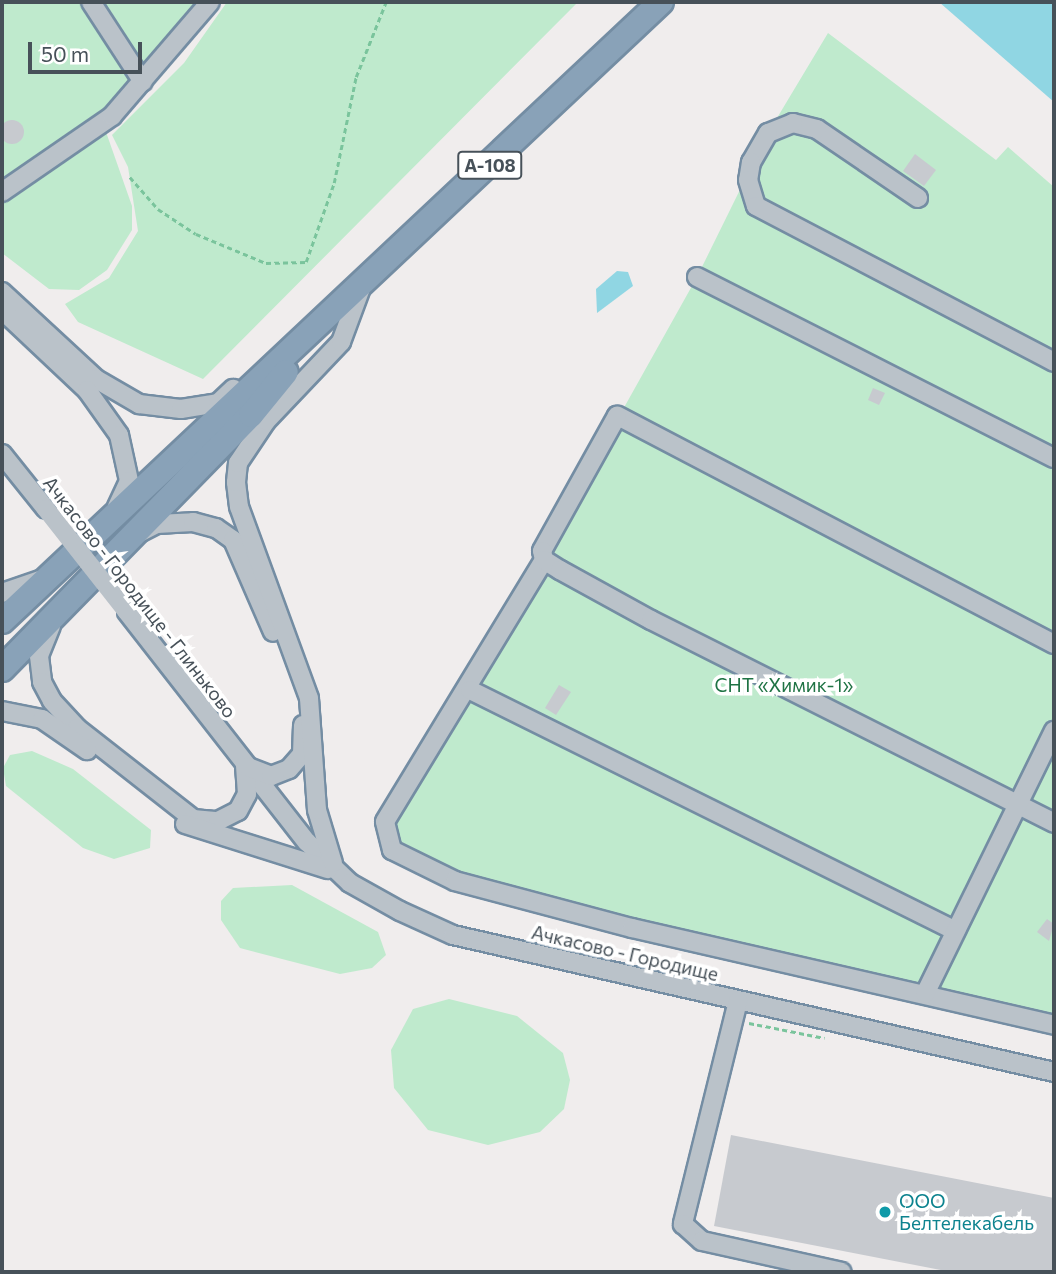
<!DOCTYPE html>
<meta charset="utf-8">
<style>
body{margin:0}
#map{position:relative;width:1056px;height:1274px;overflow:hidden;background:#f0eded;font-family:Commissioner,sans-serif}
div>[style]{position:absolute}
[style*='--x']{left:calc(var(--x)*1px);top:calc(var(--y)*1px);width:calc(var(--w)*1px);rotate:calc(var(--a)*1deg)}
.green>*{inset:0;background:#bfeacd}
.water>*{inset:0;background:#90d6e3}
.building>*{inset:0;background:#c7cacf}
.round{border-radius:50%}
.path>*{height:2.5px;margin-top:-1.25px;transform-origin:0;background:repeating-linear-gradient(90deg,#7ac49c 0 5px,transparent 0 8.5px)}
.roads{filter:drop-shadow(2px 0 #748da3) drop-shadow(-2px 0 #748da3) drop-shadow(0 2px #748da3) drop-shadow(0 -2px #748da3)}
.minor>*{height:18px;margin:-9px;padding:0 9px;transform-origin:9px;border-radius:9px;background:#bac2c9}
.highway>*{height:24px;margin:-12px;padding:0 12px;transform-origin:12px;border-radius:12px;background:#89a2b8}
.minor-bridge>*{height:18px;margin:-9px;padding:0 9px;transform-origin:9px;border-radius:9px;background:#bac2c9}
.dots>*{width:19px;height:19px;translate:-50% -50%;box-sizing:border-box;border:4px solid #fff;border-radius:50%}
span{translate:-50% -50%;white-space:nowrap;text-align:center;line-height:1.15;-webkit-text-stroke:7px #fff;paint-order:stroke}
.shield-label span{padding:2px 5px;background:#fff;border:2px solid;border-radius:5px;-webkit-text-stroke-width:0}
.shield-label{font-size:18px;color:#475159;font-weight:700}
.street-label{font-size:19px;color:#475159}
.park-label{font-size:19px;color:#1f7344}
.culture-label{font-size:19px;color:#0d838f}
.left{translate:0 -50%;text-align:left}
.frame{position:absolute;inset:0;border:4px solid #475159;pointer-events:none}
.scale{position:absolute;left:28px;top:42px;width:114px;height:32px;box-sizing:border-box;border:4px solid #475159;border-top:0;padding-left:9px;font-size:21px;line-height:24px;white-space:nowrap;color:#475159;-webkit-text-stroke:5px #fff;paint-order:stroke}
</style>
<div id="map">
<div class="green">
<div style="clip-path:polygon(2px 2px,221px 2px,106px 132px,132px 206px,132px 230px,107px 270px,79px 290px,49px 289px,2px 253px)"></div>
<div style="clip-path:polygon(227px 2px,578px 2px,203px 379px,78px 322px,65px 304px,109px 278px,138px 231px,128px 167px,112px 135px,184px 63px)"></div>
<div style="clip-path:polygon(828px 33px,996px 160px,1008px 147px,1054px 187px,1054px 1025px,456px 881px,385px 835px,697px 277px,768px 133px)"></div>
<div style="clip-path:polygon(32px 751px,73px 769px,151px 830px,150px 848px,114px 859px,83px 848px,6px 786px,3px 768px,10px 755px)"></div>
<div style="clip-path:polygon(292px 885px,378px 932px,386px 955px,372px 968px,340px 974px,240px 948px,221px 920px,221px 901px,233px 888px)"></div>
<div style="clip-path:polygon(449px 999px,517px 1016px,563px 1053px,570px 1080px,564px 1109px,540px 1132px,488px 1145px,428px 1130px,394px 1088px,391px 1050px,413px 1009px)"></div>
</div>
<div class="water">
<div style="clip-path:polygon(939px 2px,1054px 2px,1054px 102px)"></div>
<div style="clip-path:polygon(617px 271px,628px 272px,633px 286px,597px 313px,596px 289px)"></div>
</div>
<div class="building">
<div class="round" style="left:0;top:120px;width:24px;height:24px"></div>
<div style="clip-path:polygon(915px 154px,936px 170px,924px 186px,903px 171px)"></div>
<div style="clip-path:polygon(873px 388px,885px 393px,879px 405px,868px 400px)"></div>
<div style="clip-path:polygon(559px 685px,571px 692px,556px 715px,545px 708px)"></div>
<div style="clip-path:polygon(1047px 919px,1054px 924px,1049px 941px,1037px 932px)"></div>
<div style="clip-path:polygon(731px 1135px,1054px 1198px,1054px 1272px,951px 1272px,714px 1226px)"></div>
</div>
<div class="path">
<div style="--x:130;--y:177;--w:43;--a:48.8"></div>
<div style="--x:158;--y:209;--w:45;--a:33.3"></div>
<div style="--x:196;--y:234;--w:76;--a:22.5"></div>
<div style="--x:266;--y:263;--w:40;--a:-1.4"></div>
<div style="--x:306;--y:262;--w:84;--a:-70.5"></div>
<div style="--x:334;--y:183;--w:108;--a:-78.3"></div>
<div style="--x:356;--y:77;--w:81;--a:-68.2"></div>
<div style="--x:749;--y:1023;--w:77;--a:11.2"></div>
</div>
<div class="roads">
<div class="minor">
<div style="--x:91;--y:2;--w:95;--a:57"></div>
<div style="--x:2;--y:192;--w:134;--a:-34.6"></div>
<div style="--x:112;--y:116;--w:150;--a:-49.3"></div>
<div style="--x:918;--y:198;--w:122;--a:-145.7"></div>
<div style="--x:817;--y:129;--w:25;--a:-166"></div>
<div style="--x:793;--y:123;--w:27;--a:158"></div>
<div style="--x:768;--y:133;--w:34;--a:120"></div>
<div style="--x:751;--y:162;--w:18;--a:99"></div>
<div style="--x:748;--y:180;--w:27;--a:73"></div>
<div style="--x:756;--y:206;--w:336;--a:27.6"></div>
<div style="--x:697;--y:277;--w:400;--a:26.9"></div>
<div style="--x:2;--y:292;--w:128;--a:42.8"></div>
<div style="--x:96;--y:379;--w:50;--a:30.2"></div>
<div style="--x:139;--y:404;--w:42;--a:6.8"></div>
<div style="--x:181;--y:409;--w:37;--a:-9"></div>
<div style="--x:218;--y:403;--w:21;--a:-43"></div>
<div style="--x:2;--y:310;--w:117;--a:43.3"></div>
<div style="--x:87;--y:390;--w:55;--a:54.6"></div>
<div style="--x:119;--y:435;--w:47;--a:77.7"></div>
<div style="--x:129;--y:481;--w:29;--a:115"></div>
<div style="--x:2;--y:454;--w:70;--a:51.3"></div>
<div style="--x:141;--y:532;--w:18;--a:-27"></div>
<div style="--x:157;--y:524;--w:36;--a:-3"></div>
<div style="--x:193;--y:522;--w:24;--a:15"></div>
<div style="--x:216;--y:528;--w:21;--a:35"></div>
<div style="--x:233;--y:540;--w:100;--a:66.5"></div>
<div style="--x:544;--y:560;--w:306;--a:121.3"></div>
<div style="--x:385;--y:822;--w:29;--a:76"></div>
<div style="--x:392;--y:850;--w:70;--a:26.2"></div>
<div style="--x:455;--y:881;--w:183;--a:14.9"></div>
<div style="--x:632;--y:928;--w:433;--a:12.9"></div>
<div style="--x:2;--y:593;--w:40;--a:-18.9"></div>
<div style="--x:127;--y:612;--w:292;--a:52"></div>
<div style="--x:307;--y:842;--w:59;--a:43.6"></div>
<div style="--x:350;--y:883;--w:57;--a:29.2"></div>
<div style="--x:400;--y:911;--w:58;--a:24.4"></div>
<div style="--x:453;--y:935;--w:616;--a:12.84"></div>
<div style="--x:51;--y:626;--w:32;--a:112"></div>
<div style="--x:39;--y:656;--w:26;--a:83"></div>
<div style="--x:42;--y:682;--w:21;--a:62"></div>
<div style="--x:52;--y:701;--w:37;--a:47"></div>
<div style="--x:77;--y:728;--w:147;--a:38.1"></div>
<div style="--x:193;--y:819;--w:25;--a:5"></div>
<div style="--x:218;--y:821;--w:22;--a:-27"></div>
<div style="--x:238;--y:811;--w:19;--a:-62"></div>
<div style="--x:247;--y:794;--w:29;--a:-94"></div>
<div style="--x:1054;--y:644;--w:493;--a:-152.4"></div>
<div style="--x:617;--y:416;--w:154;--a:119.1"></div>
<div style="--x:542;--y:551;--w:9;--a:77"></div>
<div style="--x:544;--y:560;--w:19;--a:32"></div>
<div style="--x:560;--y:570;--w:104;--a:28.8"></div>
<div style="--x:651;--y:620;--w:451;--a:26.7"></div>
<div style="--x:470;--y:690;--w:542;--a:26.38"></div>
<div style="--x:2;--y:711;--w:41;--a:11.3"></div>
<div style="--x:42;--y:719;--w:55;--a:34.6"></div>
<div style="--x:248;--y:767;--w:25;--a:21"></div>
<div style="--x:271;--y:776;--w:19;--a:-21"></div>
<div style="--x:289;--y:769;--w:20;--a:-49"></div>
<div style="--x:302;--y:754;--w:29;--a:-88"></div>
<div style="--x:185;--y:824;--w:150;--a:17.5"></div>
<div style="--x:333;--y:863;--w:55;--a:-106.8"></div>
<div style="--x:317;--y:810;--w:112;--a:-94.1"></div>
<div style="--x:309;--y:698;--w:203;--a:-110.1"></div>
<div style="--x:239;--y:507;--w:25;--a:-97"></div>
<div style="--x:236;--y:482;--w:19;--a:-84"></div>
<div style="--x:238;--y:463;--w:50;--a:-56.3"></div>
<div style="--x:266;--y:421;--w:109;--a:-46.5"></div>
<div style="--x:341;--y:342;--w:58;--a:-69.7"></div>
<div style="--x:925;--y:994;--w:293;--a:-63.9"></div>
<div style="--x:738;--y:1001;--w:230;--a:103.9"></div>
<div style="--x:683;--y:1224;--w:25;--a:42"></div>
<div style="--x:702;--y:1241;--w:143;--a:12.5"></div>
</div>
<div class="highway">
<div style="--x:2;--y:621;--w:904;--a:-43.21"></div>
<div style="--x:2;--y:669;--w:356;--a:-45.6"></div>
<div style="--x:251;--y:415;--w:55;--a:-50.9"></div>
</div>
</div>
<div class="minor-bridge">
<div style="--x:46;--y:509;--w:131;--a:51.8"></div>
</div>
<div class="dots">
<div style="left:885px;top:1212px;background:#0f9aa8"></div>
</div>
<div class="shield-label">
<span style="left:490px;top:165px">А-108</span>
</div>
<div class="street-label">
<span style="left:140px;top:597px;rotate:52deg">Ачкасово - Городище - Глиньково</span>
<span style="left:625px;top:953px;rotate:13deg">Ачкасово - Городище</span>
</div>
<div class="park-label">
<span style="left:784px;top:685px">СНТ «Химик-1»</span>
</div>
<div class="culture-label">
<span class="left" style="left:899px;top:1212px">ООО<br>Белтелекабель</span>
</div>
<div class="frame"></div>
<div class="scale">50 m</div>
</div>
